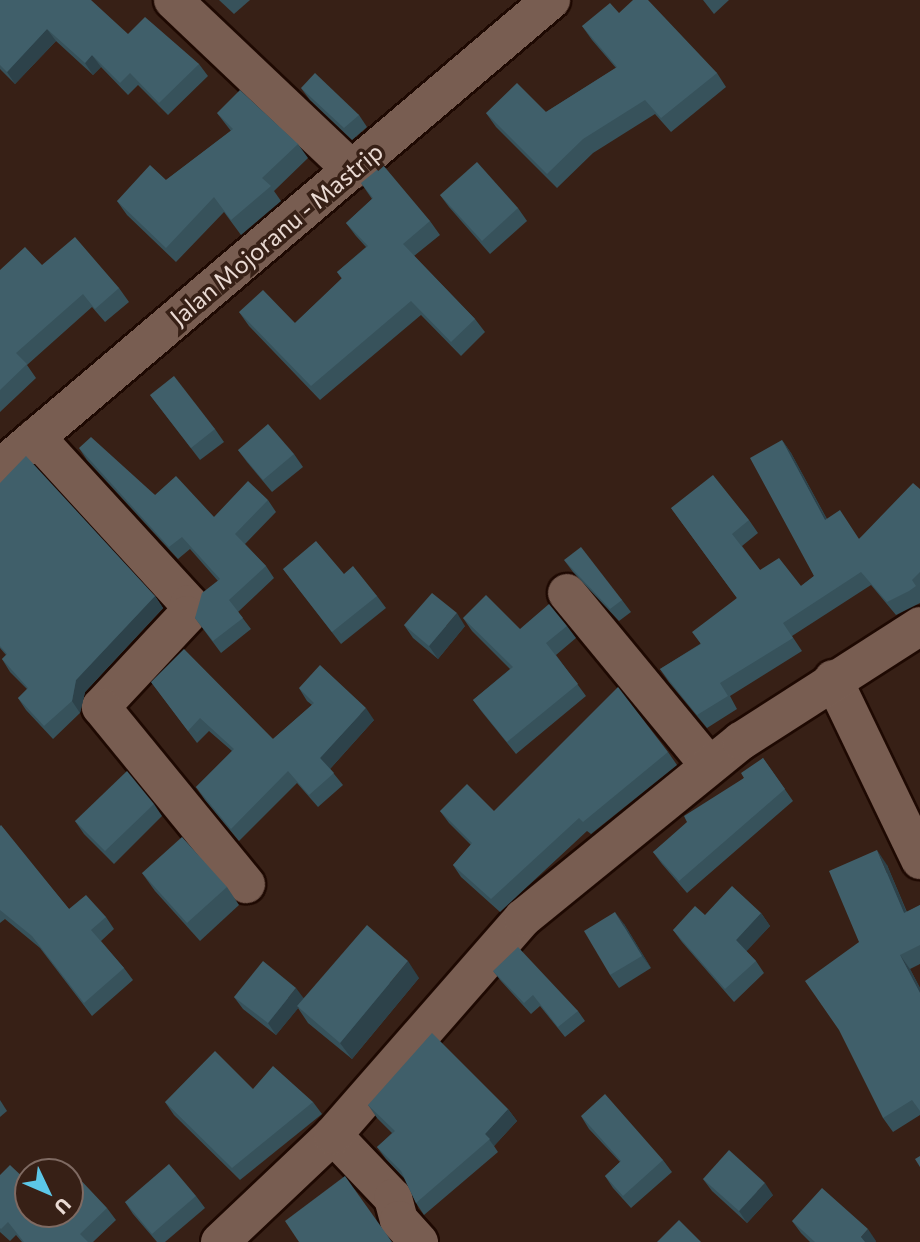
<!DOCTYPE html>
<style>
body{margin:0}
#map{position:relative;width:920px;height:1242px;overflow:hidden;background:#372016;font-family:Commissioner,sans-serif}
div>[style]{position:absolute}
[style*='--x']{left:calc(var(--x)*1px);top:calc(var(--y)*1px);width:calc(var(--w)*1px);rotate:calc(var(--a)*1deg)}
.roads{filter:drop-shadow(2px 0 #1e0902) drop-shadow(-2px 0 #1e0902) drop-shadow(0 2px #1e0902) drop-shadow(0 -2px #1e0902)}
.minor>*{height:38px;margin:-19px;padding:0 19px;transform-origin:19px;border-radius:19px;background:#785d51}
.wall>*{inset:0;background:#37525b}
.shaded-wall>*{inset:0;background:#2d424a}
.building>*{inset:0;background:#405f6a}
span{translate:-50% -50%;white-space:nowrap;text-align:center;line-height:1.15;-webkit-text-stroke:7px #372016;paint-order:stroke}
.street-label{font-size:24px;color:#eadad3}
.north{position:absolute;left:14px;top:1158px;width:70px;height:70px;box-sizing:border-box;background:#372016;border:2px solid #7f6a62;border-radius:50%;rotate:134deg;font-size:19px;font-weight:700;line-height:28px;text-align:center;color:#eadad3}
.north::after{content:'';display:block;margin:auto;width:24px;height:32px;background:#5cc7e8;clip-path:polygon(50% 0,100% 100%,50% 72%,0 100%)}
</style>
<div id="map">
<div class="roads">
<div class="minor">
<div style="--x:173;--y:0;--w:247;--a:43.5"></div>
<div style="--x:36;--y:437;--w:226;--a:47.5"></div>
<div style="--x:189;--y:604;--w:11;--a:100"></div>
<div style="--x:187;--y:615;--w:126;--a:133.1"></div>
<div style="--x:101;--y:707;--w:229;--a:50.7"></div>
<div style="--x:0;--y:468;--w:723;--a:-40.34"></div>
<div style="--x:567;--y:593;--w:223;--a:50.5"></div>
<div style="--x:833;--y:679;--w:201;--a:64.3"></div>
<div style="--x:333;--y:1135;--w:87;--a:46.4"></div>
<div style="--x:393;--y:1198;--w:23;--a:75"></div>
<div style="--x:399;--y:1220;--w:30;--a:48"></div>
<div style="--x:220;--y:1242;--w:156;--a:-43.4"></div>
<div style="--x:333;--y:1135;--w:288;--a:-48.8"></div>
<div style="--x:523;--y:918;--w:281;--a:-39.1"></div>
<div style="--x:741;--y:741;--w:213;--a:-32.7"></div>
</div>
</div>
<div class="wall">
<div style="clip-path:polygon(0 0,128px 34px,199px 64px,208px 76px,168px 115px,138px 85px,128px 95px,101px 67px,93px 75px,56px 41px,15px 84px,0 69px)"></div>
<div style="clip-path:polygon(219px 0,250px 0,234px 14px)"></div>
<div style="clip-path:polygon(703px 0,729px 0,714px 14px)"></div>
<div style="clip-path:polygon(619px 13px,717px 73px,726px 87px,671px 132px,655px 114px,593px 153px,557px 188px,496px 127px,486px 113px,546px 112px,616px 68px,592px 40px,582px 26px)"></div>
<div style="clip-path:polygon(301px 88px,359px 115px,367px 127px,352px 140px,310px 100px)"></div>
<div style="clip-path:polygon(217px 113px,298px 144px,308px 158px,274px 191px,281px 201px,241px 235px,224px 212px,176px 262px,127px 215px,117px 201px,166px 180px,231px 131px)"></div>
<div style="clip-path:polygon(361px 183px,430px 221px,440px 235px,414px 256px,475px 319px,485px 332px,461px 356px,421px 315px,320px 400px,249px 326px,239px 312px,295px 323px,342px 279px,337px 272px,366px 247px,356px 236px,346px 223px,372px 199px)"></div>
<div style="clip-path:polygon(440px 195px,518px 208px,527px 221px,490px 254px,449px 207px)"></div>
<div style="clip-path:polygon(42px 265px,119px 288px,129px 302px,105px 322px,92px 307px,27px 365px,36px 378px,0 412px,0 270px)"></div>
<div style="clip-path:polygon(150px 395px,215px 429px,224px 442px,200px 460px)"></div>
<div style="clip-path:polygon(782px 440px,791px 453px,827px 519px,859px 539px,920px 489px,920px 603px,896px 615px,871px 585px,792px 636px,802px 651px,730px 696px,737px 709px,707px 728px,669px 682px,660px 669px,700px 644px,737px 598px,671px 508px,749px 520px,758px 533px,742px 546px,760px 570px,801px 586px,814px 576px)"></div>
<div style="clip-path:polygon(79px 448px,155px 495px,214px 517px,268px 500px,276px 512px,245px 544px,266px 566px,274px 578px,238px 612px,251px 629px,221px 653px,195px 618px,218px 581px,190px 549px,178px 559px,87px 460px)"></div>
<div style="clip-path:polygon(238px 450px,294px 454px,303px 467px,272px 492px,247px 462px)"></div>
<div style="clip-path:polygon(0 483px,155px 596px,163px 608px,85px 692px,80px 713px,53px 739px,26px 710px,18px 698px,27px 689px,10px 672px,2px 659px,6px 655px,0 648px)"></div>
<div style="clip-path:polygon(564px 560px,622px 600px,631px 612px,619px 621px,573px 572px)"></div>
<div style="clip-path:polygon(283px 569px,344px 574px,377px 596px,386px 608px,341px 644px)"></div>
<div style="clip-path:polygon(463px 618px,520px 629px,567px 626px,576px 638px,556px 655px,586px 696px,516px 754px,482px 712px,473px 700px,510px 669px,472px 631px)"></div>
<div style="clip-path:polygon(404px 625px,465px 626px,438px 659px,413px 638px)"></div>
<div style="clip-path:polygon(151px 682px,273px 739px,312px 705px,307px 701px,299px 688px,374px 720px,330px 769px,343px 785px,318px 807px,297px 783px,239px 841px,205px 800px,196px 787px,232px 751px,209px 731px,197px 743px)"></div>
<div style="clip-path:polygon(668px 752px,677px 765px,591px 834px,587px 831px,500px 912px,461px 877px,453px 865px,471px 845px,449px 823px,440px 811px,494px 811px)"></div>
<div style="clip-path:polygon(763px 758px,793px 801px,687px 893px,662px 864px,653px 852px,744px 778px)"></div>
<div style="clip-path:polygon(154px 804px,162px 816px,114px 864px,84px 834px,75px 821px)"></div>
<div style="clip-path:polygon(0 826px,69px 909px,106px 917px,114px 929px,101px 941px,124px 968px,133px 980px,92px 1016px,40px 948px,5px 919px,0 923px)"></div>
<div style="clip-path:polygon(887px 865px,907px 912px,920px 905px,920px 964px,910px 969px,920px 988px,920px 1115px,893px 1132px,883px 1118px)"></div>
<div style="clip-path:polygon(142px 873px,227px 887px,239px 905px,200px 941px,155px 891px)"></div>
<div style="clip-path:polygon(761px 913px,770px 926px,746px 951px,756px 961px,764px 973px,734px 1002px,682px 942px,673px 930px,705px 915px)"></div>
<div style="clip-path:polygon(624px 924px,651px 968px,619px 988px,610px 975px)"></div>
<div style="clip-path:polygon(493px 971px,578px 1011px,585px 1021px,565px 1037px,540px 1006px,531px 1014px,501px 981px)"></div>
<div style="clip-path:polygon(419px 978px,352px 1059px,308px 1023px,298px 1008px,276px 1035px,243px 1009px,234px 997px,303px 998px)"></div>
<div style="clip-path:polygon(253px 1089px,313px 1102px,322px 1114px,240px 1180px,174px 1115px,165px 1102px)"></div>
<div style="clip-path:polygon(0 1100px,7px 1111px,0 1117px)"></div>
<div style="clip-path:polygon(368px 1105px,508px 1109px,517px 1121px,494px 1146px,498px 1152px,424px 1215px,416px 1203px,404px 1178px,386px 1159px,377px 1147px,392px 1133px,377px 1118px)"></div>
<div style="clip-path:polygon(581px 1116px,663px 1160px,672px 1172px,631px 1208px,613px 1188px,605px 1176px,620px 1162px,589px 1129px)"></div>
<div style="clip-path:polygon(0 1175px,28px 1214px,107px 1208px,116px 1220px,93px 1242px,22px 1242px,16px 1235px,10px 1241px,0 1232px)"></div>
<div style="clip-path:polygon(703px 1179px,773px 1195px,747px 1223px,712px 1191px)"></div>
<div style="clip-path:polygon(196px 1196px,205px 1208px,165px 1242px,157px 1242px,133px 1214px,125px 1202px)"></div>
<div style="clip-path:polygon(792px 1221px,876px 1241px,875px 1242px,810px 1242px,801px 1233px)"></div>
</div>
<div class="shaded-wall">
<div style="clip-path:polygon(47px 29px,56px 41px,15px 84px,7px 72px)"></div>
<div style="clip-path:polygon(92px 55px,101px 67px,93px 75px,85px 63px)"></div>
<div style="clip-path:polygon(782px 440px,791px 453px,834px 533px,825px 520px)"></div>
<div style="clip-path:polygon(155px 596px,163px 608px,85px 692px,80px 713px,72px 701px,76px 680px)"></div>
<div style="clip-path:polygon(457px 613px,465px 626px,438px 659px,429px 646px)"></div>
<div style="clip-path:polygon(366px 708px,374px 720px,329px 770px,320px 758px)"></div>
<div style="clip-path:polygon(877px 850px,887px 865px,913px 928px,904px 913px)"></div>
<div style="clip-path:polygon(615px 912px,624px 924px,651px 968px,642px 956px)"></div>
<div style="clip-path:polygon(761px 913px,770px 926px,745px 953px,736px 940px)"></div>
<div style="clip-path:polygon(900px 955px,910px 969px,920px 988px,920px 993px)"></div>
<div style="clip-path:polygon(408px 961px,419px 978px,352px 1059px,340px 1043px)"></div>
<div style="clip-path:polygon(296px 988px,305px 1000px,276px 1035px,268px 1023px)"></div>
<div style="clip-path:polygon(508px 1109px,517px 1121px,494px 1146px,485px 1134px)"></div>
<div style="clip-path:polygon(765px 1183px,773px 1195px,747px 1223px,739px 1211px)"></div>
<div style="clip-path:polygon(868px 1229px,876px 1241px,875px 1242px,864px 1242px,861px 1237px)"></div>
</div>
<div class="building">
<div style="clip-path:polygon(0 0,91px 0,128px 34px,145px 17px,199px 64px,159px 103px,130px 73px,120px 83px,92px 55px,85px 63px,47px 29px,7px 72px,0 65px)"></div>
<div style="clip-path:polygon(633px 0,648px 0,717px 73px,661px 118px,645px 100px,583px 139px,547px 174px,486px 113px,517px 83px,546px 112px,617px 67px,582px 26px,610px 3px,619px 13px)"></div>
<div style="clip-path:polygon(315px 73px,359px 115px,344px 128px,301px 88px)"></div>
<div style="clip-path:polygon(240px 90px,298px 144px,262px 178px,271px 186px,231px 220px,214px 197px,166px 248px,117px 201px,150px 165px,166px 180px,233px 129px,217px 113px)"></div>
<div style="clip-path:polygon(477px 162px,518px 208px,482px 241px,440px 195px)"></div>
<div style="clip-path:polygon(383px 165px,430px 221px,403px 244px,475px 319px,451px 342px,411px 301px,311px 386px,239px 312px,263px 290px,295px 323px,342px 278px,337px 272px,368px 246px,346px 223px,373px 198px,361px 183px)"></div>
<div style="clip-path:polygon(75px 237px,119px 288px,95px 309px,83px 294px,16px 353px,27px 364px,0 390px,0 270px,25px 247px,42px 265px)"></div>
<div style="clip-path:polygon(174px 376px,215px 429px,191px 448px,150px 395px)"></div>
<div style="clip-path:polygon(268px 424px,294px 454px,263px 480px,238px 450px)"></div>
<div style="clip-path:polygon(91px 437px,155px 495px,176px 476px,214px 517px,248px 481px,268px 500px,235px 534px,266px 566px,229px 600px,243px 618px,213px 641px,195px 618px,202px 593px,220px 579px,182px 537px,169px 547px,79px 448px)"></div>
<div style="clip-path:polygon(782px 440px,825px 520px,840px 510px,859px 539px,913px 483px,920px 489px,920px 572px,912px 580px,916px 586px,909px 591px,887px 602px,861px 572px,783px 623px,793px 638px,720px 683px,728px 696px,697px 715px,660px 669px,701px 644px,692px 632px,737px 598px,671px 508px,713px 475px,749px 520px,732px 534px,760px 570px,779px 558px,801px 586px,814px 576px,750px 458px)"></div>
<div style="clip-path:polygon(26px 456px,155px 596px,76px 680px,72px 701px,44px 726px,18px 698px,28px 688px,2px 659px,7px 654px,0 646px,0 483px)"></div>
<div style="clip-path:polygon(316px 541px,344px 574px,353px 566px,377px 596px,332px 632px,283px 569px)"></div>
<div style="clip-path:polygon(581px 547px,622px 600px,610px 609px,564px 560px)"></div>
<div style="clip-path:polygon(432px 593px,457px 613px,429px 646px,404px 625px)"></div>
<div style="clip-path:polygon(486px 595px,520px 629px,549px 604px,567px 626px,546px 643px,578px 684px,507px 742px,473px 700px,513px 667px,463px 618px)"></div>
<div style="clip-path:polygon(184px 649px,273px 739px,314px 703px,299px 688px,320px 665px,366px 708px,320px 758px,334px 773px,309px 795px,288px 771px,231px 829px,196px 787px,234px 749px,200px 718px,188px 731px,151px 682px)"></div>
<div style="clip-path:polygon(618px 687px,668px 752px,583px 822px,579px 818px,491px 899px,453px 865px,472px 843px,440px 811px,467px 784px,494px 811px)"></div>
<div style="clip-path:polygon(763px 758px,785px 789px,679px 881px,653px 852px,687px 822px,684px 816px,744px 778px,741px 773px)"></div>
<div style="clip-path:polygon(127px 771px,154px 804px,105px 851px,75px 821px)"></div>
<div style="clip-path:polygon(1px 825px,69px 909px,86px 895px,106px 917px,91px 930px,124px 968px,84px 1003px,32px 936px,0 910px,0 826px)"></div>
<div style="clip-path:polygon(182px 837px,227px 887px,187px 923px,142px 873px)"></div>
<div style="clip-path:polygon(877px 850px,904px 913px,920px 905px,920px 945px,900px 955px,920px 993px,920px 1111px,912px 1100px,883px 1118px,839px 1030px,805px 981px,859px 942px,829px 871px)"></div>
<div style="clip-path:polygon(732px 886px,761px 913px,736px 940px,756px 961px,725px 989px,673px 930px,695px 906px,705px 915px)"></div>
<div style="clip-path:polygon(615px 912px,642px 956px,610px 975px,584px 931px)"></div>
<div style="clip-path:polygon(367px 925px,408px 961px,340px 1043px,297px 1006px)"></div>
<div style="clip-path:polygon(518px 947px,578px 1011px,558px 1027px,533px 995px,524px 1003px,493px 971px)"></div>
<div style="clip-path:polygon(263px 961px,296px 988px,268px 1023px,234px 997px)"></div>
<div style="clip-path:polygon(432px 1033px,508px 1109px,485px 1134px,490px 1139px,416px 1203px,401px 1171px,377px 1147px,395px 1131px,368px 1105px)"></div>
<div style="clip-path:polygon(215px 1051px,253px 1089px,273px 1066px,313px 1102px,232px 1168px,165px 1102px)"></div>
<div style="clip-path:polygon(605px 1094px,663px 1160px,623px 1196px,605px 1176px,621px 1161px,581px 1116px)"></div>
<div style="clip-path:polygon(729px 1150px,765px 1183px,739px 1211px,703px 1179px)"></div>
<div style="clip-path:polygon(920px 1156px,920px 1167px,915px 1159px)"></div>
<div style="clip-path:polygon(169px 1164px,196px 1196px,152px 1234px,125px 1202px)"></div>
<div style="clip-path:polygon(10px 1165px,28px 1182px,28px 1214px,70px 1214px,70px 1176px,74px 1173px,107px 1208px,80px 1234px,88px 1242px,24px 1242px,8px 1222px,1px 1229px,0 1228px,0 1175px)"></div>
<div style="clip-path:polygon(345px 1176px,392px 1242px,299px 1242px,285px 1221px)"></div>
<div style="clip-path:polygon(822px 1188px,868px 1229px,861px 1237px,865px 1242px,815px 1242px,792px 1221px)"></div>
<div style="clip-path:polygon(679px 1220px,701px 1242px,657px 1242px)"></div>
</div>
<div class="street-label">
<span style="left:276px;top:234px;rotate:-40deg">Jalan Mojoranu - Mastrip</span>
</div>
<div class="north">U</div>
</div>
